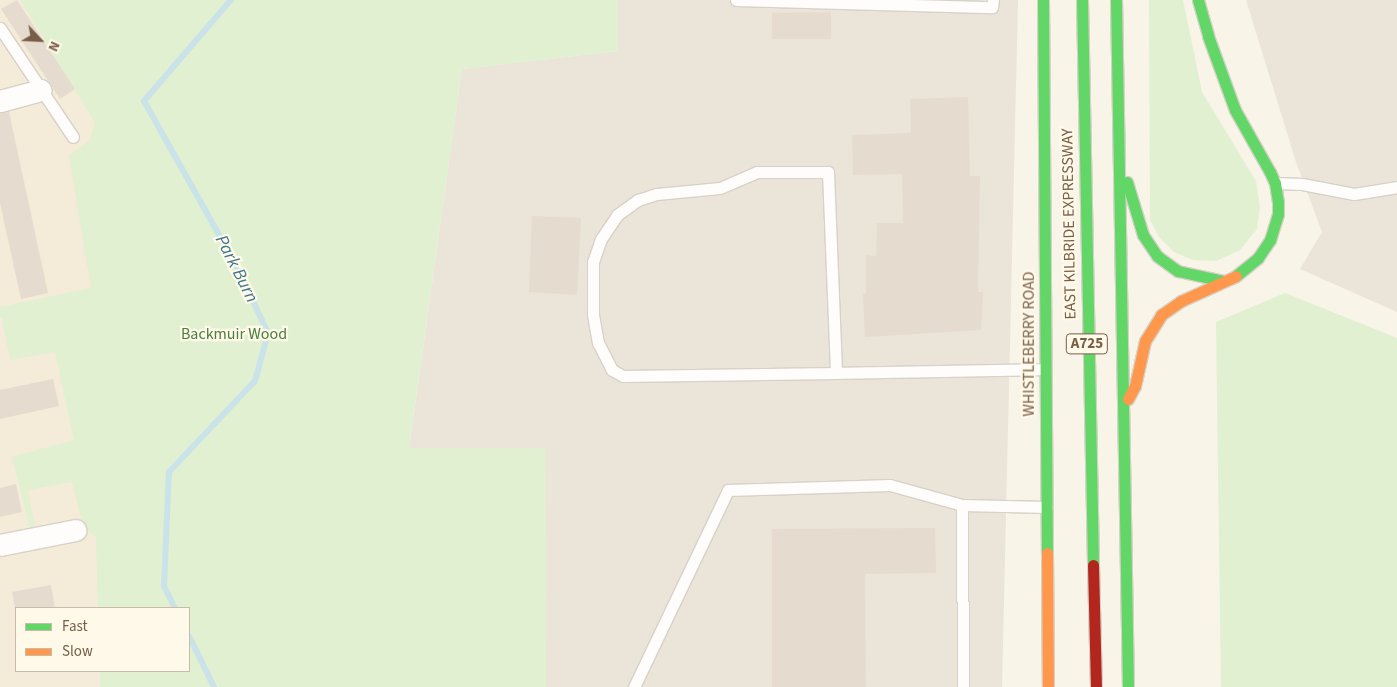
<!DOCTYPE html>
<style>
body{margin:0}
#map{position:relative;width:1397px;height:687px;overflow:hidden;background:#f8f4e8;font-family:"Source Sans 3",sans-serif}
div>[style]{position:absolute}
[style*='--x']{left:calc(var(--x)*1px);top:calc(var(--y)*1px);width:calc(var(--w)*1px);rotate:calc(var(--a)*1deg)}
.residential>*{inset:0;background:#f4ebd8}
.industrial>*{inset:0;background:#ebe4d9}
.green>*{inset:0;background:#e0f0d1}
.stream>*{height:6px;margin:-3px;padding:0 3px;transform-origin:3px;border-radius:3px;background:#c9e3e9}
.building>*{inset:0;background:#e5dccf}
.roads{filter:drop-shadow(1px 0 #d7d1c7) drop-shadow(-1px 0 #d7d1c7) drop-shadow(0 1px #d7d1c7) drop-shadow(0 -1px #d7d1c7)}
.lane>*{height:11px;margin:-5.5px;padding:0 5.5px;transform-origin:5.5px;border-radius:5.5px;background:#fefdfc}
.street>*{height:21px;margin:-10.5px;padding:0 10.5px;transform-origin:10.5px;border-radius:10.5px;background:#fefdfc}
.fast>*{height:11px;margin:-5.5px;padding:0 5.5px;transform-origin:5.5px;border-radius:5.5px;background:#63d668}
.slow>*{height:11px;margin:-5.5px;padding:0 5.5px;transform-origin:5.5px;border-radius:5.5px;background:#ff974d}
.jam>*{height:11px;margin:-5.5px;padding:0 5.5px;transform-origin:5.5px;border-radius:5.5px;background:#b3261e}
span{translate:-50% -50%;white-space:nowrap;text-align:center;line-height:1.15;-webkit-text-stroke:4.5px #fff9ea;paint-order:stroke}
.shield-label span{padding:1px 4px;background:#fff9ea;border:1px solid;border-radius:4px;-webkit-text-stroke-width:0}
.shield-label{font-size:15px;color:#785e46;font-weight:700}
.street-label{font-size:16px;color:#785e46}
.park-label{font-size:16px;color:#49803d}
.water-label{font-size:18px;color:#3d778e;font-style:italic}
.legend{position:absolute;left:15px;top:607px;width:175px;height:65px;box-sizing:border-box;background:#fff9ea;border:1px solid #c9bba8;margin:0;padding:6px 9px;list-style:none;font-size:15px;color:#785e46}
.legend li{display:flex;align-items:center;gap:10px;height:25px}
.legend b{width:25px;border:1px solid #c9bba8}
.north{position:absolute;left:15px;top:15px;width:50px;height:50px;-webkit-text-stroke:4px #fff9ea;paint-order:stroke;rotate:115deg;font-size:14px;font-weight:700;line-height:20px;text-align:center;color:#785e46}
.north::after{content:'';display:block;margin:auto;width:18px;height:22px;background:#785e46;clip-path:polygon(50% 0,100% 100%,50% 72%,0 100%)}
</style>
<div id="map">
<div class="residential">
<div style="clip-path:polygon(0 0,20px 0,95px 123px,99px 608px,16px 608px,16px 671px,100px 671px,100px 687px,0 687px)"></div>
</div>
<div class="industrial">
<div style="clip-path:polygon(618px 0,1018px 0,1002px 687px,546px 687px,545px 448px,409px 449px,462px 69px,618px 51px)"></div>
<div style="clip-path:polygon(1246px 0,1397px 0,1397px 312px,1300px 269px,1322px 232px,1296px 162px)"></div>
</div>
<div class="green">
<div style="clip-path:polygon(20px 0,618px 0,618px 51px,462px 69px,409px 448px,545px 448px,546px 687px,100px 687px,100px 671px,189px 671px,189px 608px,98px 608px,96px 538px,83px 525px,72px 482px,28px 490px,35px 528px,30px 529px,12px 457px,74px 440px,55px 352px,10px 360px,2px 318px,0 318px,0 307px,91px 288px,69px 156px,90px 140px,95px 123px)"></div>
<div style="clip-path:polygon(1149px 0,1183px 0,1202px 92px,1256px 181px,1260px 207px,1257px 229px,1240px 250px,1216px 261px,1193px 260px,1174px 252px,1159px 237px,1150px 220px)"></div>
<div style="clip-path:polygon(1285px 293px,1397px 338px,1397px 687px,1221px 687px,1216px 322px)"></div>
</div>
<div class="stream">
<div style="--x:175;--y:608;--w:25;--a:-117"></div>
<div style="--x:164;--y:586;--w:114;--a:-87.5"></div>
<div style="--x:169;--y:472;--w:125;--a:-46.6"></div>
<div style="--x:255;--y:381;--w:50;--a:-74.8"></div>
<div style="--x:268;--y:333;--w:75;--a:-115.2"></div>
<div style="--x:236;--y:265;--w:188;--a:-119.3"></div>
<div style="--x:144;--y:101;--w:133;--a:-49.3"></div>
<div style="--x:189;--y:636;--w:57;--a:63.9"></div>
</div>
<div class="building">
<div style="clip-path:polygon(17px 0,75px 89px,60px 99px,1px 9px)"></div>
<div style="clip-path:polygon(831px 12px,831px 39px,772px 39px,772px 13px)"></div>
<div style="clip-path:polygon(968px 97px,970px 176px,980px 176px,978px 292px,983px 292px,981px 330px,865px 337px,863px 294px,866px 294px,866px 255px,876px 256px,877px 223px,903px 223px,902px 174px,853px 175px,852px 135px,911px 133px,910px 99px)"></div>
<div style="clip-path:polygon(9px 112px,48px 293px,21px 299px,0 203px,0 113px)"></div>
<div style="clip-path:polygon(532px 216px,581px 218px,577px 295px,529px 292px)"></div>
<div style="clip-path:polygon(53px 379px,59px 406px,0 419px,0 390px)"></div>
<div style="clip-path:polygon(16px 484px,22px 512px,0 517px,0 488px)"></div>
<div style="clip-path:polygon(935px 528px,936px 573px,865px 574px,866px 687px,772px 687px,772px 529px)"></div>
<div style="clip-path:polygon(51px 585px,55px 608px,15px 608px,12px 592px)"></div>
</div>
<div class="roads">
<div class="lane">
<div style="--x:736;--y:0;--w:256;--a:1.6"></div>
<div style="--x:992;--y:7;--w:7;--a:-82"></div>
<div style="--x:0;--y:28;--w:131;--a:56.2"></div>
<div style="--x:1275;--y:183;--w:27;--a:2"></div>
<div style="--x:1302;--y:184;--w:53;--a:10.9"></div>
<div style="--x:1354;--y:194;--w:44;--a:-9.2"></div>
<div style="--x:836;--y:373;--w:213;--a:179.2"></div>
<div style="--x:623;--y:376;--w:13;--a:-151"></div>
<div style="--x:612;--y:370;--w:30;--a:-117"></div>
<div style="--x:598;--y:343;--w:29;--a:-100"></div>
<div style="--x:593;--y:314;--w:52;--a:-90"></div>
<div style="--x:593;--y:262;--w:24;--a:-71"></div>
<div style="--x:601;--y:239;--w:29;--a:-56"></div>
<div style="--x:617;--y:215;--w:26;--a:-36"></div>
<div style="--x:638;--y:200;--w:20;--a:-18"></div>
<div style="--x:657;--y:194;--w:63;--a:-5.4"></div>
<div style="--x:720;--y:188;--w:40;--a:-23.4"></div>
<div style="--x:757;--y:172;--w:71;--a:0"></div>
<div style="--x:828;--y:172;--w:201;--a:87.7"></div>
<div style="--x:836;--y:373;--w:209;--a:-1.1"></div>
<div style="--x:962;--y:505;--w:182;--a:89.7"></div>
<div style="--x:634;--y:687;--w:218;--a:-64.5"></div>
<div style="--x:728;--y:490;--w:162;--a:-1.8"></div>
<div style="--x:890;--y:485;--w:75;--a:15.5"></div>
<div style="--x:962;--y:505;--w:85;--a:1.3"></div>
</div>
<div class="street">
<div style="--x:0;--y:101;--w:42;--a:-15"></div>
<div style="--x:0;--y:545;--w:77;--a:-11.2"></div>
</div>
<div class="fast">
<div style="--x:1043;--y:0;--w:553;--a:89.59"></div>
<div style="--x:1082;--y:0;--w:565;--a:88.88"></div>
<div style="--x:1116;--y:0;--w:687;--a:89"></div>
<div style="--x:1198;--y:0;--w:37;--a:74"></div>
<div style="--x:1208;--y:36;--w:79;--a:70"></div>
<div style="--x:1235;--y:110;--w:71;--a:60.6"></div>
<div style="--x:1270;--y:172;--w:12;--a:66"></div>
<div style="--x:1275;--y:183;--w:19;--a:81"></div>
<div style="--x:1278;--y:202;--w:12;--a:90"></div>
<div style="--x:1278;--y:214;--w:27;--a:107"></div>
<div style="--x:1270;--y:240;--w:22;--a:124"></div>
<div style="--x:1258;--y:258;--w:28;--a:141"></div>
<div style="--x:1127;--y:182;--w:55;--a:73.2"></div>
<div style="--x:1143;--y:235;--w:25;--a:56"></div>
<div style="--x:1157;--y:256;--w:26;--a:36"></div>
<div style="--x:1178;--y:271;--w:47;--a:12.3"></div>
</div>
<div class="slow">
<div style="--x:1128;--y:399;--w:15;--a:-62"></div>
<div style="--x:1135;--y:386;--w:46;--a:-77.5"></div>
<div style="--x:1145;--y:341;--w:31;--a:-58"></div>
<div style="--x:1161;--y:315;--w:24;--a:-35"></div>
<div style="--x:1181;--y:301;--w:60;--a:-24.4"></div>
<div style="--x:1047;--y:553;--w:134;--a:89.6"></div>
</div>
<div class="jam">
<div style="--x:1093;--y:565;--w:122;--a:88.6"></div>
</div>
</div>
<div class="shield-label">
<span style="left:1087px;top:344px">A725</span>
</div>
<div class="street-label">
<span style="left:1069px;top:224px;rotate:-91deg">EAST KILBRIDE EXPRESSWAY</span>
<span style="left:1029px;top:344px;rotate:-90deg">WHISTLEBERRY ROAD</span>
</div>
<div class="park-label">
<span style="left:234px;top:334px">Backmuir Wood</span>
</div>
<div class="water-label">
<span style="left:236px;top:269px;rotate:63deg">Park Burn</span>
</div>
<ul class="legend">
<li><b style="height:6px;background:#63d668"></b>Fast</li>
<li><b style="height:6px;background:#ff974d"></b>Slow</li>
</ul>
<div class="north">N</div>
</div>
